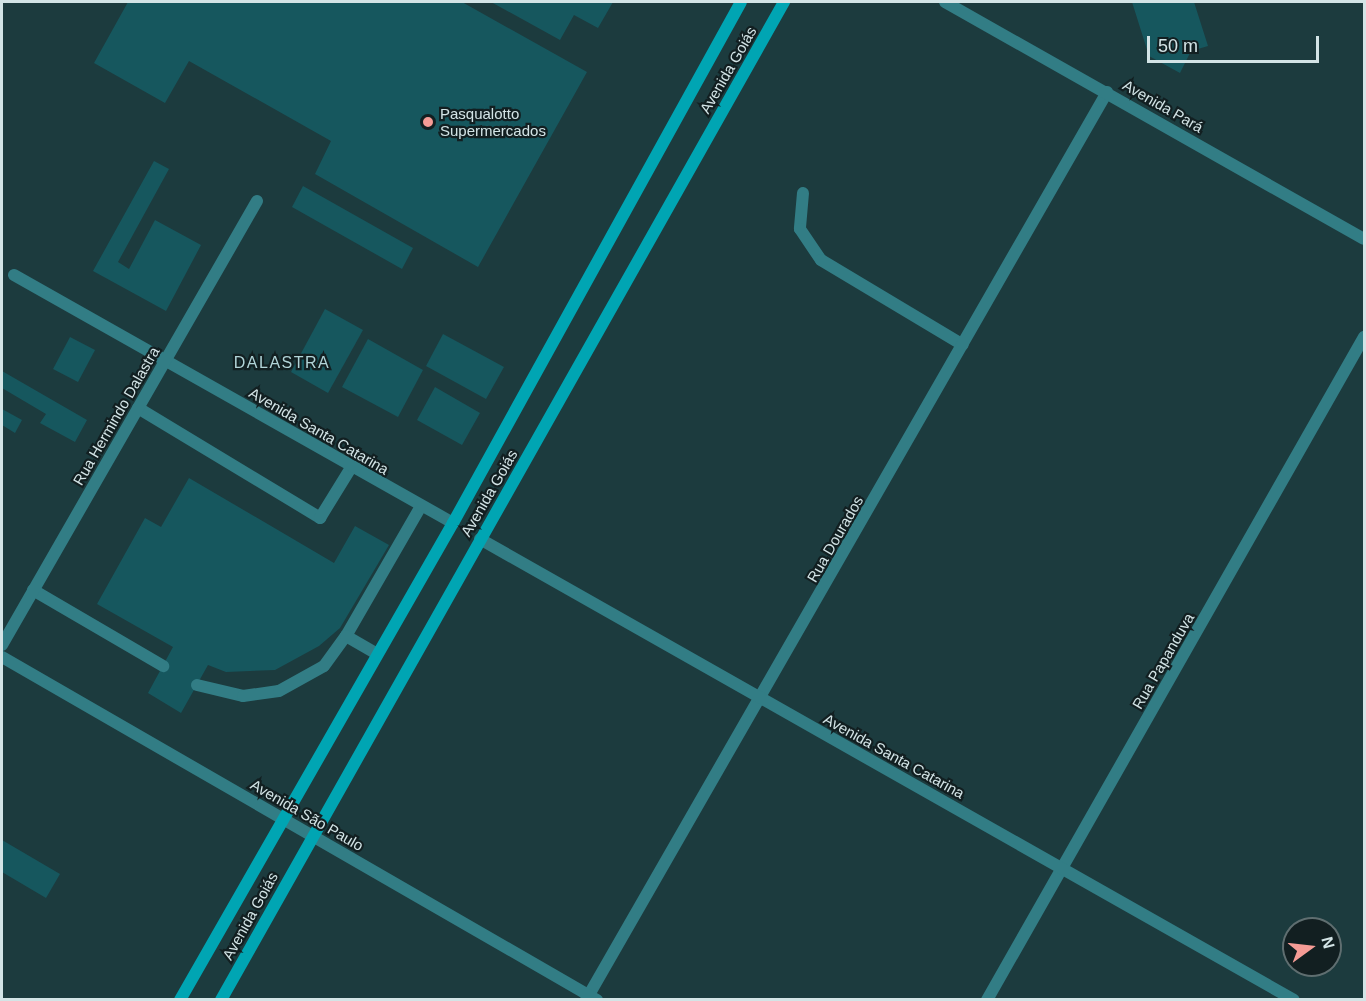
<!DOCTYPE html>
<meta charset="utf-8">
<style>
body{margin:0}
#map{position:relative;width:1366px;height:1001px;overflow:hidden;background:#1c3b3e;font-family:Helvetica,sans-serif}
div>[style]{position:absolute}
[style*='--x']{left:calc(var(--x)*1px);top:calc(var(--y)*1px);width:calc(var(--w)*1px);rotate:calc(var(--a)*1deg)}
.building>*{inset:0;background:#16575e}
.service>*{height:12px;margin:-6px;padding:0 6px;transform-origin:6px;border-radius:6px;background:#327d85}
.minor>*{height:12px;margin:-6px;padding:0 6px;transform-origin:6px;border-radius:6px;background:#327d85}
.tertiary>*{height:12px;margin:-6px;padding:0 6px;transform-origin:6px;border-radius:6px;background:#327d85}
.secondary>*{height:12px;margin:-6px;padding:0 6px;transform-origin:6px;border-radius:6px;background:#00a5b3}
.dots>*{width:16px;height:16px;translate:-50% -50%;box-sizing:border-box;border:3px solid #121f21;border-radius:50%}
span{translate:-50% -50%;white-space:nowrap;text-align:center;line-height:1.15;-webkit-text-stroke:4.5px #121f21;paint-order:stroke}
.street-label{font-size:15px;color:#d3e4e6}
.poi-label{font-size:15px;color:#d3e4e6}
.left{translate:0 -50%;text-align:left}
.neighbourhood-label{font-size:16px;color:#b1d4d8;letter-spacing:1.5px}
.frame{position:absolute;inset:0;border:3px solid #d3e4e6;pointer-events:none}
.north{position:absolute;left:1282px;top:917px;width:60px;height:60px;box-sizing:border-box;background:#121f21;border:2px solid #5f6e70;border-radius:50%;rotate:75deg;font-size:16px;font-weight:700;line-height:24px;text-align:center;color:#d3e4e6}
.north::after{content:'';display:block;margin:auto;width:21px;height:27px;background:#f59c96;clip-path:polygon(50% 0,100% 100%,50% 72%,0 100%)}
.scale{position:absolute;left:1147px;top:36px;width:172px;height:27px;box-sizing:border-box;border:3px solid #d3e4e6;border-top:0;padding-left:8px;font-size:18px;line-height:21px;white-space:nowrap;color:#d3e4e6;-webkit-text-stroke:4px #121f21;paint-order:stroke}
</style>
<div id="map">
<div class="building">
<div style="clip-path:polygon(128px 2px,462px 2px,587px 72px,478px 267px,315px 174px,331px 141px,189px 61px,165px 103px,94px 63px)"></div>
<div style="clip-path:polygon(491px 2px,613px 2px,598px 28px,574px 15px,560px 40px)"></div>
<div style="clip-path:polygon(1132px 2px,1194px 2px,1208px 46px,1191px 51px,1180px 73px,1149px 56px)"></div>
<div style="clip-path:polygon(154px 161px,169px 169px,118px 262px,129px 269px,155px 220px,201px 245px,166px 311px,93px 271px)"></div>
<div style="clip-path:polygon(303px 186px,413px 248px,402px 269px,292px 207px)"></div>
<div style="clip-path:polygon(325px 309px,363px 330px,328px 393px,291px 372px)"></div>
<div style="clip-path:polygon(443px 334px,504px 367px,486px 399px,426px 366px)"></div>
<div style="clip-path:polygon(70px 337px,95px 350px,78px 382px,53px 369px)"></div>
<div style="clip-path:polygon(368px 339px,423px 370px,398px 417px,342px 387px)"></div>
<div style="clip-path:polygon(2px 371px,87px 420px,75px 442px,40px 423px,46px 414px,2px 388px)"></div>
<div style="clip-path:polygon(435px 387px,480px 413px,462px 445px,417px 420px)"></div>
<div style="clip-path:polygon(2px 409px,22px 420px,15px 433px,2px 425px)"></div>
<div style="clip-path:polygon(189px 478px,334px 563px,355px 526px,389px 545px,340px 628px,319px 646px,275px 670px,226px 672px,208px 665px,181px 713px,148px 693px,173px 647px,97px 604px,145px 518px,161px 527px)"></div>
<div style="clip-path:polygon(2px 840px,60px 874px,46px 898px,2px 872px)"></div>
</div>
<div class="service">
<div style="--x:138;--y:408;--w:213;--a:31.1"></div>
<div style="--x:320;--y:518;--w:61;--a:-58.4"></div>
<div style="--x:33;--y:590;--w:151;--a:30.3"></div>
<div style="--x:346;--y:636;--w:150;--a:-60"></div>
<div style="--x:197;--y:685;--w:47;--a:13.4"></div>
<div style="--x:243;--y:696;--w:36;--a:-8"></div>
<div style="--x:279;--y:691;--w:51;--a:-29.1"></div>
<div style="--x:324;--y:666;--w:37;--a:-54"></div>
<div style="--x:346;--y:636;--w:36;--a:30"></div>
</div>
<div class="minor">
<div style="--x:803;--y:193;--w:36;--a:95"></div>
<div style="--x:800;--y:229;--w:37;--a:56"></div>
<div style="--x:821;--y:260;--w:165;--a:30.9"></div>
<div style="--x:14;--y:275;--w:504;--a:29.46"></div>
<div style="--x:2;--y:645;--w:512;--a:-60.13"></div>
<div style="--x:586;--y:1000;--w:1047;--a:-60.15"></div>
<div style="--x:987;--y:1000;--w:763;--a:-60.38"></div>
</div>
<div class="tertiary">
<div style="--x:945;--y:2;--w:481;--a:29.5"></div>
<div style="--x:480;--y:539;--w:935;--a:29.52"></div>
<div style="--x:2;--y:657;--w:687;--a:29.96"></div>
</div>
<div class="secondary">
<div style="--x:180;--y:1000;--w:550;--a:-60.22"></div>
<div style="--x:453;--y:523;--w:595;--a:-61.07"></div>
<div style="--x:221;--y:1000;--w:1146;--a:-60.57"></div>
</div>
<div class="dots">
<div style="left:428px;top:122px;background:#f59c96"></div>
</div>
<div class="street-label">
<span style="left:728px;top:70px;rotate:-60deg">Avenida Goiás</span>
<span style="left:1163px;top:106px;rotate:30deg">Avenida Pará</span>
<span style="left:116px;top:416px;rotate:-60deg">Rua Hermindo Dalastra</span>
<span style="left:319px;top:431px;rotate:30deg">Avenida Santa Catarina</span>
<span style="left:489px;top:493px;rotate:-60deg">Avenida Goiás</span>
<span style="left:835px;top:539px;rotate:-60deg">Rua Dourados</span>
<span style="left:1163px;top:661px;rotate:-60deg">Rua Papanduva</span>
<span style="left:894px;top:756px;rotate:29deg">Avenida Santa Catarina</span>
<span style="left:307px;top:815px;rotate:30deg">Avenida São Paulo</span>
<span style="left:250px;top:916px;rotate:-61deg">Avenida Goiás</span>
</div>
<div class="poi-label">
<span class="left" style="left:440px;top:122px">Pasqualotto<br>Supermercados</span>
</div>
<div class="neighbourhood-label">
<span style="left:282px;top:363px">DALASTRA</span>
</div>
<div class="frame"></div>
<div class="north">N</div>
<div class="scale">50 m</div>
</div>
